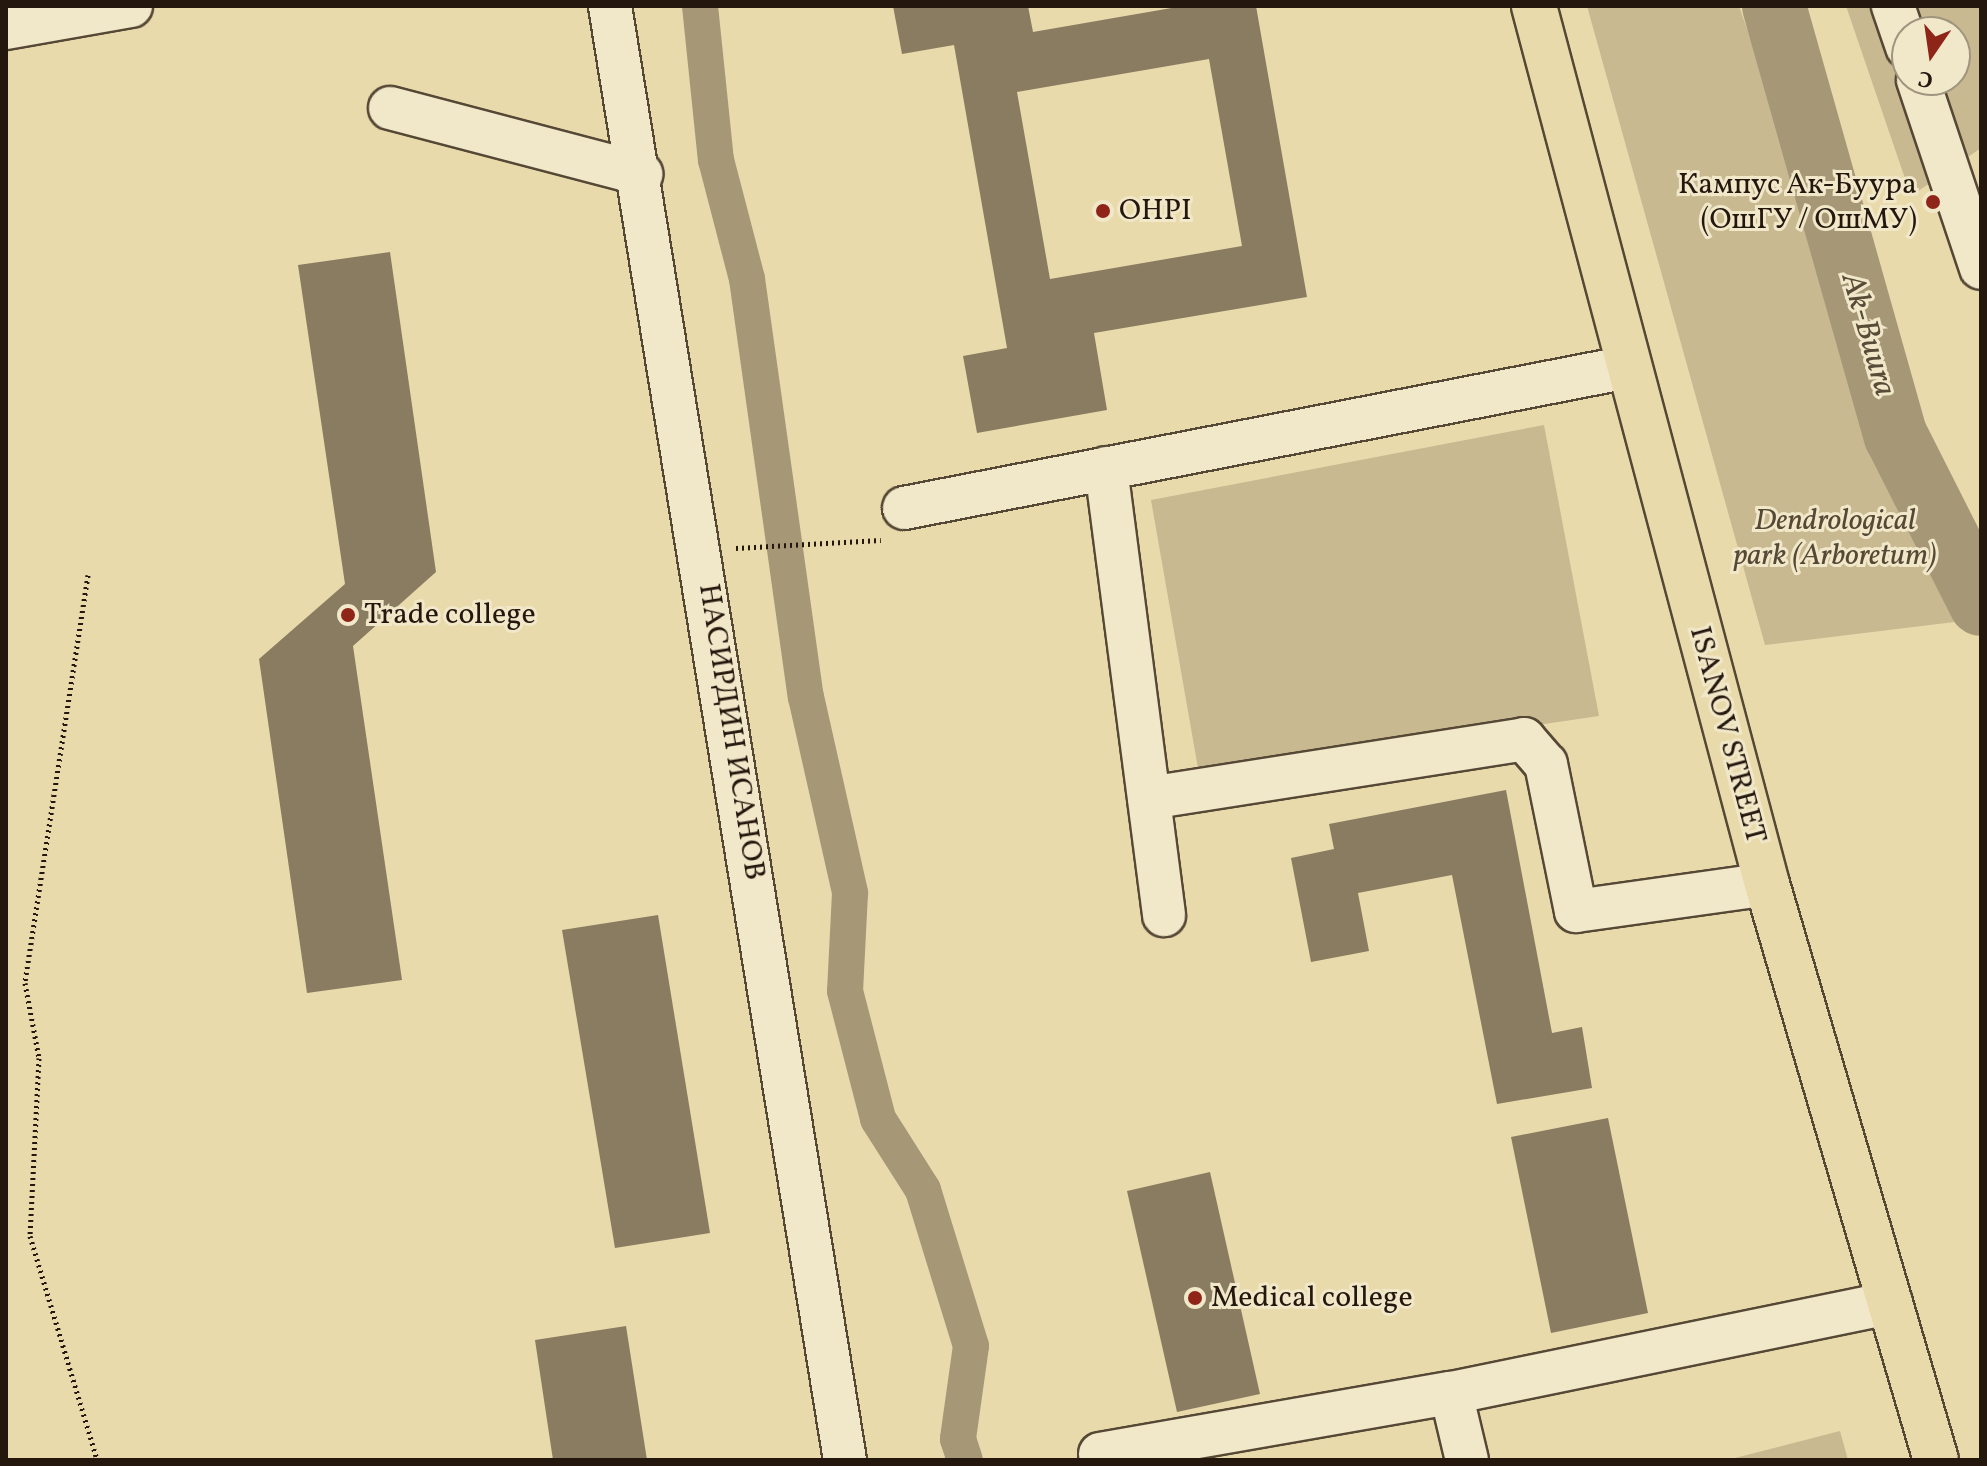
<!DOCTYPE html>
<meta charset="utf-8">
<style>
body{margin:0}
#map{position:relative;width:1987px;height:1466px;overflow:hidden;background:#e9daac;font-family:Vollkorn,serif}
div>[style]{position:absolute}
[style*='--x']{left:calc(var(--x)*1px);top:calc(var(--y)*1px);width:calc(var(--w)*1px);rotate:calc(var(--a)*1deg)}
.green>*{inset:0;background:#c8b991}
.canal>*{height:36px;margin:-18px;padding:0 18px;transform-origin:18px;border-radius:18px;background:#a69876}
.river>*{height:64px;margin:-32px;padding:0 32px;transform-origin:32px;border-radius:32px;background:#a69876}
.building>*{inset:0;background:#8a7c60}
.path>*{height:5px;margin-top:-2.5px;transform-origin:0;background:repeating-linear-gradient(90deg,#24170d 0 2px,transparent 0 6px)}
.roads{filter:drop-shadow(2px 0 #554835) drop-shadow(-2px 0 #554835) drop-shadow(0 2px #554835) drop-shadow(0 -2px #554835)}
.minor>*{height:42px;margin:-21px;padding:0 21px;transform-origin:21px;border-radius:21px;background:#f1e7c9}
.major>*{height:44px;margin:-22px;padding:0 22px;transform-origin:22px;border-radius:22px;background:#e9daac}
.dots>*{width:22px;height:22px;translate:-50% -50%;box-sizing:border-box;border:4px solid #f1e7c9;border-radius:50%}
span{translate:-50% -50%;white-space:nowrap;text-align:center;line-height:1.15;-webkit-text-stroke:6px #f1e7c9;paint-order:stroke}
.poi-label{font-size:30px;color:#24170d}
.right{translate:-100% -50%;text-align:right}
.left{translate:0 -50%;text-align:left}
.park-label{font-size:30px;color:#554835;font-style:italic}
.street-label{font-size:30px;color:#24170d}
.water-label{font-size:32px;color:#584b37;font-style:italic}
.frame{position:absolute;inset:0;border:8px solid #24170d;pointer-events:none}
.north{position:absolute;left:1891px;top:16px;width:80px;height:80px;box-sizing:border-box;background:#f1e7c9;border:2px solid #9f947e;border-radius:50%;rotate:193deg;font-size:22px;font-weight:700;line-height:32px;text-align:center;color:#24170d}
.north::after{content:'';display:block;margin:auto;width:28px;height:36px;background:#8f2418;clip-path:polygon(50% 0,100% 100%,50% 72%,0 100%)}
</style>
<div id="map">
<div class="green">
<div style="clip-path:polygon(1587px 6px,1739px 6px,1870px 380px,1979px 619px,1765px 645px)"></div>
<div style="clip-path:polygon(evenodd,1846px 6px,1981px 6px,1981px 148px,1911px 196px,1846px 6px,1907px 32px,1955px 32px,1955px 80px,1907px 80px,1907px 32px)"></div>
<div style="clip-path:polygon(1544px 425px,1599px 716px,1199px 774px,1151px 500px)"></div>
<div style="clip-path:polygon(1840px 1431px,1848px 1460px,1727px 1460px)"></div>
</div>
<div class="canal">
<div style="--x:700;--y:6;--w:155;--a:84.1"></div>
<div style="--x:716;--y:160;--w:123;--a:75.4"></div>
<div style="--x:747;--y:279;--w:422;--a:82"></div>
<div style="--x:806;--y:697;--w:201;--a:77.3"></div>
<div style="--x:850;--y:893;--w:98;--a:92.9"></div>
<div style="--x:845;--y:991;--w:132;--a:75.5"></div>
<div style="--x:878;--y:1119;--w:84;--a:57.6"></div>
<div style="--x:923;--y:1190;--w:163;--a:72.9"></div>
<div style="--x:971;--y:1346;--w:94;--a:98"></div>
<div style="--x:958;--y:1439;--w:22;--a:72"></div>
</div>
<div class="river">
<div style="--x:1774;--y:6;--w:447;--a:74.2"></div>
<div style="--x:1896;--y:436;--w:188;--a:63.2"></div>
</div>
<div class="building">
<div style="clip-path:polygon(evenodd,893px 6px,1028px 6px,1033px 32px,1183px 6px,1256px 6px,1307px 297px,1094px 333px,1107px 410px,977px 433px,963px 356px,1007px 348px,954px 45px,902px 54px,893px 6px,1209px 59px,1242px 246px,1050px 279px,1017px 92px,1209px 59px)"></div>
<div style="clip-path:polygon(390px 252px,436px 572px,353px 646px,402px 980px,307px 993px,259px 659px,345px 584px,298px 265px)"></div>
<div style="clip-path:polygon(1506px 790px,1552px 1033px,1582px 1027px,1592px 1088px,1497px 1104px,1452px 875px,1358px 893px,1369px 951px,1311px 962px,1291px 858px,1334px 849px,1329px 824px)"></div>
<div style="clip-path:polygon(658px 915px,710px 1233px,615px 1248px,562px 930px)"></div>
<div style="clip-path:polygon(1608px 1118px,1648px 1313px,1551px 1333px,1511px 1137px)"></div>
<div style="clip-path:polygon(1210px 1172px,1260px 1394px,1177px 1412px,1127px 1191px)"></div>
<div style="clip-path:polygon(626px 1326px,647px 1460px,553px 1460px,535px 1340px)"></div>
</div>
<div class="path">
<div style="--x:736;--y:548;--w:145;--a:-3.2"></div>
<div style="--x:88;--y:575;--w:413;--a:98.8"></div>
<div style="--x:25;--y:983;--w:76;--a:79.4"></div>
<div style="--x:39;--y:1058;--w:178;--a:92.9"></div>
<div style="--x:30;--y:1236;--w:234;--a:73.3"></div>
</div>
<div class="roads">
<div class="minor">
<div style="--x:610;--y:6;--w:1473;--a:80.82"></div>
<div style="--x:1893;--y:6;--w:43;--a:71.1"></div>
<div style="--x:6;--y:28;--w:127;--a:-10"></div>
<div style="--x:1918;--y:80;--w:198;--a:71.5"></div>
<div style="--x:390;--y:108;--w:260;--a:14.7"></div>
<div style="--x:1106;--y:468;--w:451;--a:82.6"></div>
<div style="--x:904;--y:508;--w:738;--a:-11.02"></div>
<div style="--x:1149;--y:798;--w:380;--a:-8.9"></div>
<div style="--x:1524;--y:739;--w:33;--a:49"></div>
<div style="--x:1546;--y:764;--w:150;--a:78.5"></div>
<div style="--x:1576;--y:911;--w:193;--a:-8"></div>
<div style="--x:1451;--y:1393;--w:69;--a:76.6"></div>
<div style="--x:1100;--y:1454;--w:356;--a:-9.9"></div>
<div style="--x:1451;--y:1393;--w:449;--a:-11.6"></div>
</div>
<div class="major">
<div style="--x:1534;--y:6;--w:908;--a:75.14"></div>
<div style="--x:1767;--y:884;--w:600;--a:73.65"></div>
</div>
</div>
<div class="dots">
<div style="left:1933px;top:202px;background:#8f2418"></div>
<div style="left:1103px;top:211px;background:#8f2418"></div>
<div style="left:348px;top:615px;background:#8f2418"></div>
<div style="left:1195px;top:1298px;background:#8f2418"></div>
</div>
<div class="poi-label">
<span class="right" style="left:1917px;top:202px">Кампус Ак-Буура<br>(ОшГУ / ОшМУ)</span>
<span class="left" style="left:1119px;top:211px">OHPI</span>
<span class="left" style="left:364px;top:615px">Trade college</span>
<span class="left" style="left:1211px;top:1298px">Medical college</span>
</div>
<div class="park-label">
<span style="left:1835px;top:538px">Dendrological<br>park (Arboretum)</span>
</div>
<div class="street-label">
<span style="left:731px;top:732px;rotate:81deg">НАСИРДИН ИСАНОВ</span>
<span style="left:1727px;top:735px;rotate:75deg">ISANOV STREET</span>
</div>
<div class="water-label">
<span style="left:1867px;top:335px;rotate:74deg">Ak-Buura</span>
</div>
<div class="frame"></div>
<div class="north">С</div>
</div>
